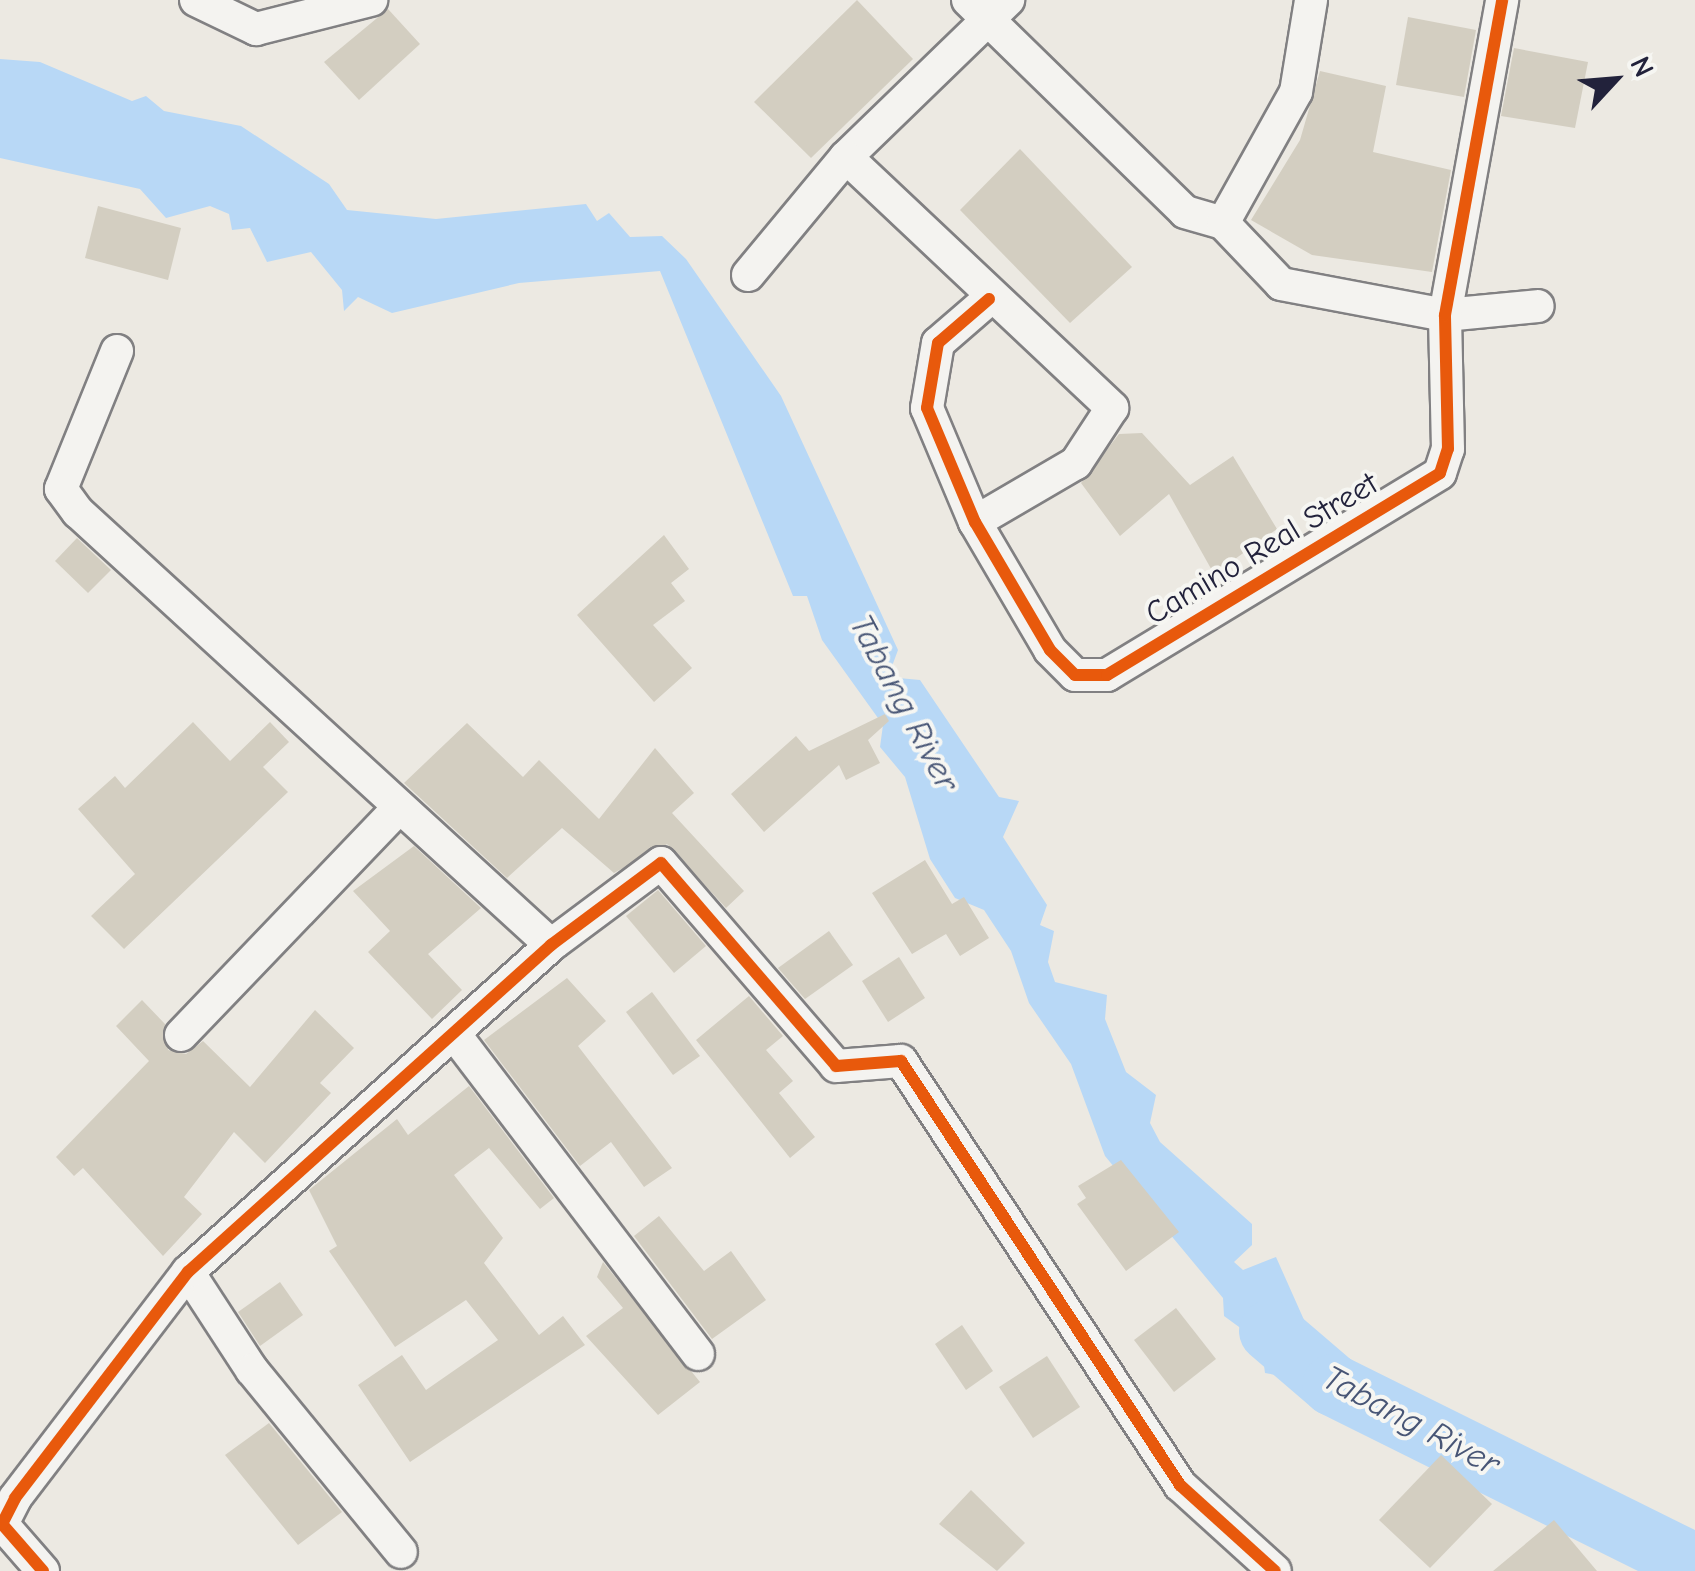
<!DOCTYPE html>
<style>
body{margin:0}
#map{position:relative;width:1695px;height:1571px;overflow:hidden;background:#ece9e2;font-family:"Comic Neue",sans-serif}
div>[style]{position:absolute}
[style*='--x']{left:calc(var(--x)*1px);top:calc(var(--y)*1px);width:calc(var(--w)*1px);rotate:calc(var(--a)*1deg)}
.water>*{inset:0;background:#b8d8f6}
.river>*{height:62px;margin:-31px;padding:0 31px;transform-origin:31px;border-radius:31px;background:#b8d8f6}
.building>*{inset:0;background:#d3cec1}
.roads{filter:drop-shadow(2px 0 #818082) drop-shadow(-2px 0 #818082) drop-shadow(0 2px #818082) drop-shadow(0 -2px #818082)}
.minor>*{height:32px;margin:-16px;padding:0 16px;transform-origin:16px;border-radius:16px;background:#f4f3f0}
.cycleway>*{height:12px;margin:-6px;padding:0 6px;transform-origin:6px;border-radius:6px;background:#e8590c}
span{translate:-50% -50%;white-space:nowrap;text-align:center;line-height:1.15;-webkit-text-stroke:8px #f6f6f2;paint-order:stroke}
.street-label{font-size:32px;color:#22223b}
.water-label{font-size:35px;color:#485676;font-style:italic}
.north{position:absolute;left:1565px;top:30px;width:100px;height:100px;-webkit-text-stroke:8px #f6f6f2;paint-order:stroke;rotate:64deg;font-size:28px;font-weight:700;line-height:40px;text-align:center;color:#22223b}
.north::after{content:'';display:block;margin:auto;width:35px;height:45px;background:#22223b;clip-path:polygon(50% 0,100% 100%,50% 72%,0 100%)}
</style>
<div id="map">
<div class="water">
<div style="clip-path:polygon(0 59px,40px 62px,132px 101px,146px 96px,164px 111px,241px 126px,329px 184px,347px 210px,436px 219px,586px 204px,597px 221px,609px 213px,630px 237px,662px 236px,686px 259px,781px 396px,898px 650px,888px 677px,920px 680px,999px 797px,1019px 801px,1003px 837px,1047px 905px,1040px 925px,1054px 931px,1048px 962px,1055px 982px,1107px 995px,1105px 1019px,1126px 1072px,1156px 1095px,1150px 1123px,1160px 1142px,1252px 1224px,1252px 1245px,1234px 1262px,1243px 1270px,1276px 1257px,1333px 1385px,1265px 1373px,1261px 1343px,1224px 1316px,1223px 1298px,1105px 1156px,1071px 1064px,1029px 1003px,1011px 951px,984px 910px,955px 898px,930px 859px,905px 777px,880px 747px,883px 725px,822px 640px,807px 596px,793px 596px,660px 271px,519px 283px,392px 313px,358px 297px,344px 311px,342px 290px,311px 252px,267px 262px,250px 228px,232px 230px,229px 214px,210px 206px,166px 218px,140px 189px,0 158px)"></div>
</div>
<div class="river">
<div style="--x:1270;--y:1331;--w:83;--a:40.6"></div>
<div style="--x:1333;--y:1385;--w:404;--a:26.4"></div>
</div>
<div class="building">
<div style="clip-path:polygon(857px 0,913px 59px,811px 158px,754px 102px)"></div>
<div style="clip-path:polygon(388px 9px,420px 44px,359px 100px,324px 62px)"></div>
<div style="clip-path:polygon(1408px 17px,1476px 30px,1464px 97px,1396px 85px)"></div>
<div style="clip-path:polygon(1514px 48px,1588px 62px,1575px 128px,1501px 116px)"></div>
<div style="clip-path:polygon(1320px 71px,1386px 86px,1373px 152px,1451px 170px,1432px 272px,1312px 255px,1251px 220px,1300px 140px)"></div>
<div style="clip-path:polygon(1020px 149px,1132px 267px,1070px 323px,960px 210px)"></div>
<div style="clip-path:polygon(98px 206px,181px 228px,168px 280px,85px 258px)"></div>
<div style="clip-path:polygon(1142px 433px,1190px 485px,1233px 456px,1277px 529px,1214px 574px,1169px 494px,1120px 536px,1081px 483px,1119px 434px)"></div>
<div style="clip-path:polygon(664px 535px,689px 569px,671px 583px,685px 601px,653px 625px,692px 668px,654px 702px,577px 615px)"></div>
<div style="clip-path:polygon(77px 538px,111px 570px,88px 593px,55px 561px)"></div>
<div style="clip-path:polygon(885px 714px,889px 721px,868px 740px,880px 763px,846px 780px,839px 765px,764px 832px,731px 794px,796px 736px,809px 751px)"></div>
<div style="clip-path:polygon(193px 722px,230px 761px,270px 722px,289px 742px,263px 767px,288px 792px,124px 949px,91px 916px,135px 874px,78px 809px,115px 776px,125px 788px)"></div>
<div style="clip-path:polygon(467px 723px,523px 777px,539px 760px,599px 819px,655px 748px,694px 793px,672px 813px,744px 891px,726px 908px,667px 844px,614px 873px,562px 828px,507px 878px,404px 783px)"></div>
<div style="clip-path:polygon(414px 846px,481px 908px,428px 954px,462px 990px,432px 1019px,368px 952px,390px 931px,353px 891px)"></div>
<div style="clip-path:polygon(925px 860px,952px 904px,964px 897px,989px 938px,960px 956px,946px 934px,912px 954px,872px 893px)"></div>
<div style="clip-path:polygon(658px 890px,706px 946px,674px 973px,626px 916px)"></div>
<div style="clip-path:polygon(829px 931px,853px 965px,805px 999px,778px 968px)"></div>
<div style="clip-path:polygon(899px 957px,925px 998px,888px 1022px,862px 981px)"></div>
<div style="clip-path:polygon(567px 978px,606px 1021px,578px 1046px,672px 1168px,644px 1187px,611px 1142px,580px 1166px,484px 1040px)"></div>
<div style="clip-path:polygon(652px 992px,700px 1056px,673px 1075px,626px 1012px)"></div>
<div style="clip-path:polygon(749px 996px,783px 1036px,766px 1050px,793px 1081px,779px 1093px,815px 1137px,790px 1158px,696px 1040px)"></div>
<div style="clip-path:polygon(142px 1000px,165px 1024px,168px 1050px,186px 1054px,203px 1041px,250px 1087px,315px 1010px,354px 1048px,320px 1083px,331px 1093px,265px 1163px,234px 1132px,184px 1197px,202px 1214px,163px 1256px,83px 1168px,74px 1176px,56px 1157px,149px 1061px,116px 1026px)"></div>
<div style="clip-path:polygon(469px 1086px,554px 1198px,540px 1209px,489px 1148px,454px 1175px,503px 1238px,484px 1263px,539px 1335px,563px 1316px,585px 1345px,410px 1462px,358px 1385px,402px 1355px,426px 1390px,498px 1340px,466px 1300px,395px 1347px,329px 1251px,337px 1246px,309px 1190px,397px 1119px,408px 1135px)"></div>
<div style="clip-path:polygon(1121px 1160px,1179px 1232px,1126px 1271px,1077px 1204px,1086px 1198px,1078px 1186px)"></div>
<div style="clip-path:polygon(659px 1216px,704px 1271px,731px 1251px,766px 1300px,712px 1339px,634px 1236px)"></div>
<div style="clip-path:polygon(603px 1262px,700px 1382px,658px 1415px,586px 1336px,623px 1308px,597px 1277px)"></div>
<div style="clip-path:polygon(280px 1282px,303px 1315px,260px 1346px,238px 1312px)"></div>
<div style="clip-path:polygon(1176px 1308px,1216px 1359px,1174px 1392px,1134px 1340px)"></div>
<div style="clip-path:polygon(962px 1325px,993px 1371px,966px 1390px,935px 1344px)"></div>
<div style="clip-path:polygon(1047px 1356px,1080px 1407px,1033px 1438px,999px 1387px)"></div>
<div style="clip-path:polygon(269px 1423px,342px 1512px,298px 1545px,225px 1455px)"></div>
<div style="clip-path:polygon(1441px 1455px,1492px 1504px,1430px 1568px,1379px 1520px)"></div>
<div style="clip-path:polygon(971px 1490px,1025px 1543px,997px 1571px,939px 1524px)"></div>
<div style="clip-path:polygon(1554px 1520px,1597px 1571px,1493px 1571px)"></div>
</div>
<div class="roads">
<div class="minor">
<div style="--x:196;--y:0;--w:67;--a:25.8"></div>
<div style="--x:256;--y:29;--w:119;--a:-14.2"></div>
<div style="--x:968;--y:0;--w:303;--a:44.3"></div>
<div style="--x:1185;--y:212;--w:40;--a:16"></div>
<div style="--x:1223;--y:223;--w:84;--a:46.4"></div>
<div style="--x:1281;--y:284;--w:167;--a:10.7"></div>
<div style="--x:1445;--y:315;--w:93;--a:-5.5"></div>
<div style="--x:846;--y:157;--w:226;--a:-44.1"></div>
<div style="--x:1223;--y:223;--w:150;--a:-60.9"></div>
<div style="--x:1296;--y:92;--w:93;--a:-80.7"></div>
<div style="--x:748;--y:275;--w:153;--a:-50.3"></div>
<div style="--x:846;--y:157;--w:366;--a:43.3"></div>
<div style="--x:1112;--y:408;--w:66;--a:123.2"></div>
<div style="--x:1076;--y:463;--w:117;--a:149.7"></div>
<div style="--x:989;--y:299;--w:67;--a:139.2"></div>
<div style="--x:938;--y:343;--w:66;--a:99.6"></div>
<div style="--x:927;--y:408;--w:124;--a:67.2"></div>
<div style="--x:975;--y:522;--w:148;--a:59.6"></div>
<div style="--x:1050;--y:650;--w:35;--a:45"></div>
<div style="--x:1075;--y:675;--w:32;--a:0"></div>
<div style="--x:1107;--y:675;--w:389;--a:-31.2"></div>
<div style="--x:1440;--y:473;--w:25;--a:-72"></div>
<div style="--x:1448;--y:449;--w:134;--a:-91.3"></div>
<div style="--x:1445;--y:315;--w:320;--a:-79.7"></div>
<div style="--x:117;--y:351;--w:149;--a:112.1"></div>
<div style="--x:61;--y:489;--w:29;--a:54"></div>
<div style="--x:78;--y:512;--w:641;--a:42.47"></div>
<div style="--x:181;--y:1035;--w:316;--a:-46.2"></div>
<div style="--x:455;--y:1035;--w:401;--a:52.7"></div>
<div style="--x:188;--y:1272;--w:117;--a:56.9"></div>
<div style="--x:252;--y:1370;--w:235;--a:50.7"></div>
<div style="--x:43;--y:1571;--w:62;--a:-131.1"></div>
<div style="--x:2;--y:1524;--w:29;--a:-63"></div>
<div style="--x:15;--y:1498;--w:285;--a:-52.6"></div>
<div style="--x:188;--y:1272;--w:489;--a:-42"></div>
<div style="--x:551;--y:945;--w:137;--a:-36.7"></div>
<div style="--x:661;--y:863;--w:268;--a:49.2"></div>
<div style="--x:836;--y:1066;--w:65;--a:-4.4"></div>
<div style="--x:901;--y:1061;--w:508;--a:56.65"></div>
<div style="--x:1180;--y:1485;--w:128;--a:42.2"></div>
</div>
</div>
<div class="cycleway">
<div style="--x:989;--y:299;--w:67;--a:139.2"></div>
<div style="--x:938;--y:343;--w:66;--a:99.6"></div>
<div style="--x:927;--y:408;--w:124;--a:67.2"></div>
<div style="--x:975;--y:522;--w:148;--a:59.6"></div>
<div style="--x:1050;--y:650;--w:35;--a:45"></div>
<div style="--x:1075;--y:675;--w:32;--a:0"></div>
<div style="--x:1107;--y:675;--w:389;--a:-31.2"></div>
<div style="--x:1440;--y:473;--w:25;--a:-72"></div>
<div style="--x:1448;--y:449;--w:134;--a:-91.3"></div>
<div style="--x:1445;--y:315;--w:320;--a:-79.7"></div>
<div style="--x:43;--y:1571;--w:62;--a:-131.1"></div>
<div style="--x:2;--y:1524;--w:29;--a:-63"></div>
<div style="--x:15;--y:1498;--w:285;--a:-52.6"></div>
<div style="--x:188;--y:1272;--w:489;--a:-42"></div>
<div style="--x:551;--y:945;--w:137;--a:-36.7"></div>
<div style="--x:661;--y:863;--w:268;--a:49.2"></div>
<div style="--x:836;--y:1066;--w:65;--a:-4.4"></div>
<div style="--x:901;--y:1061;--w:508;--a:56.65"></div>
<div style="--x:1180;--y:1485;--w:128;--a:42.2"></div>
</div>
<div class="street-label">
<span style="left:1262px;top:549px;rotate:-31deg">Camino Real Street</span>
</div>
<div class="water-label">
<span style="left:904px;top:703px;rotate:62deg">Tabang River</span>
<span style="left:1411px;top:1421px;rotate:28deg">Tabang River</span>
</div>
<div class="north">N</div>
</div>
